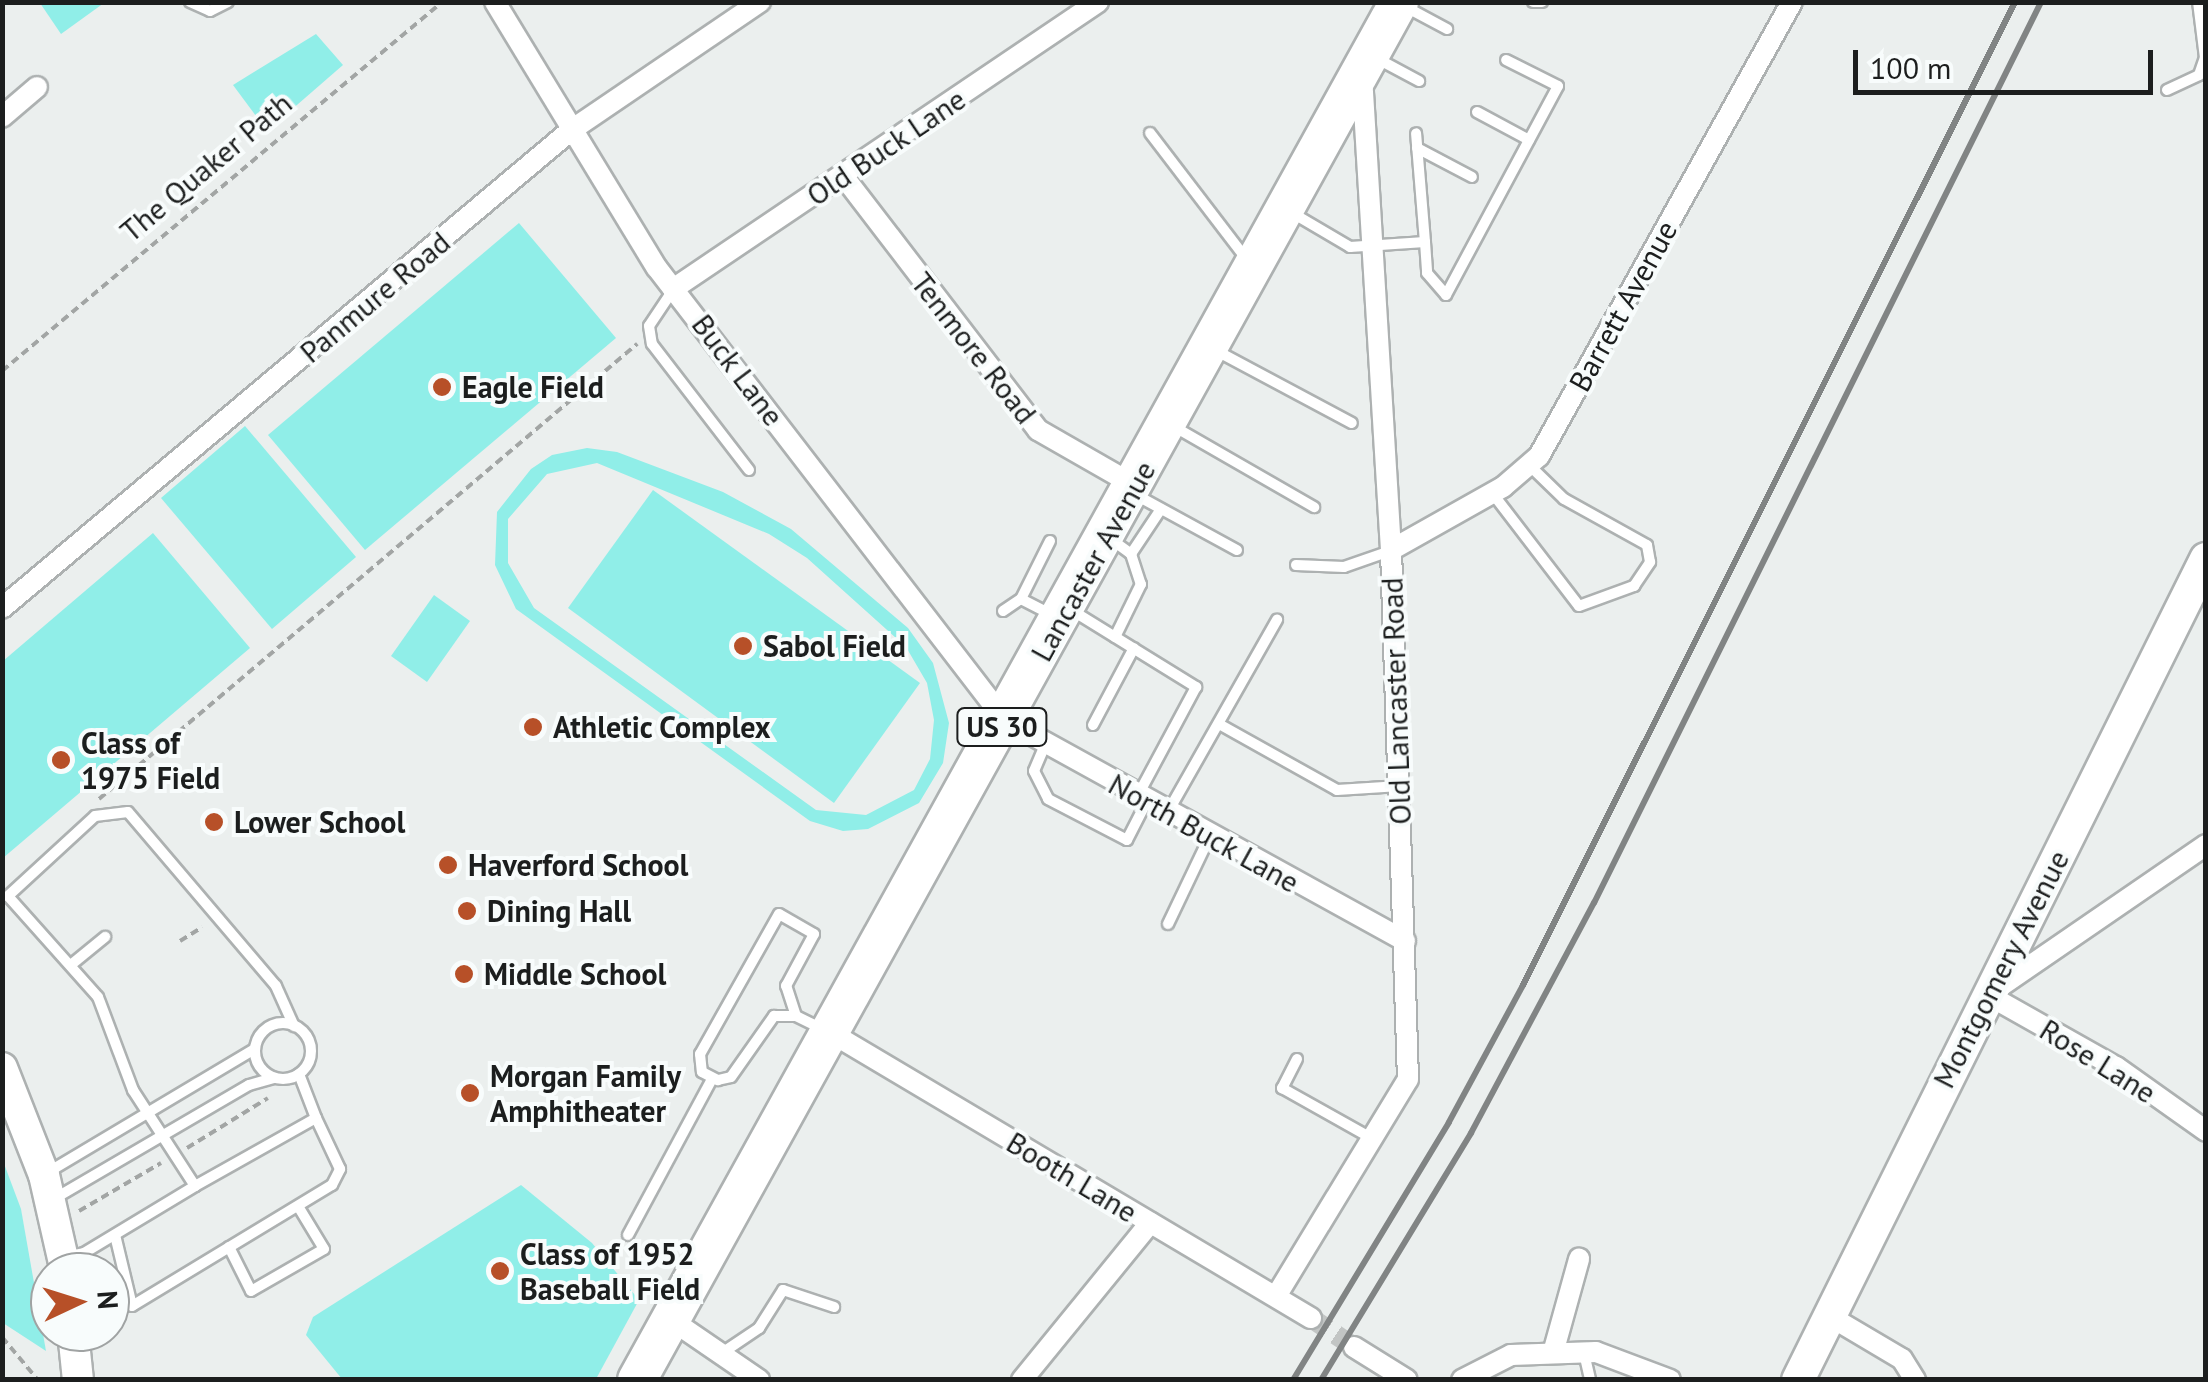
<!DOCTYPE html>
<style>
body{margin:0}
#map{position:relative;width:2208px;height:1382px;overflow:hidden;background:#ebefee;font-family:"PT Sans",sans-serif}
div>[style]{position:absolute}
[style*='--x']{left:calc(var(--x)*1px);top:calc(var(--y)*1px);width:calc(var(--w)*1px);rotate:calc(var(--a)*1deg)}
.green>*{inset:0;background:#90eee8}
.street-tunnel>*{height:20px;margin-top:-10px;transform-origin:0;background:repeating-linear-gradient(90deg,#c2c5c4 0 20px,transparent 0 30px)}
.path>*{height:4px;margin-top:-2px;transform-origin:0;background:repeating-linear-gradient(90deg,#a2a5a4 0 8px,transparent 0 13px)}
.roads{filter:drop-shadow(2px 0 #adb1b1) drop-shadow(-2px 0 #adb1b1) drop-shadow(0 2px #adb1b1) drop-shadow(0 -2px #adb1b1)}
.lane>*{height:10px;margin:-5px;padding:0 5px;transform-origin:5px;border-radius:5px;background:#fff}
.lane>.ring{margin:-5px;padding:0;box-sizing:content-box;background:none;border:10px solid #fff;border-radius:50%}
.street>*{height:20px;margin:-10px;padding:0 10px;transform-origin:10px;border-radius:10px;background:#fff}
.secondary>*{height:30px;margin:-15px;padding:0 15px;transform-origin:15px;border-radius:15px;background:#fff}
.primary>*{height:32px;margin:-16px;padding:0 16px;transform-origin:16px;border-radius:16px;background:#fff}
.highway>*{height:38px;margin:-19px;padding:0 19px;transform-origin:19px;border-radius:19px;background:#fff}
.rail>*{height:6px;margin:-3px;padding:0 3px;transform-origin:3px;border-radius:3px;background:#818484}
.dots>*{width:28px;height:28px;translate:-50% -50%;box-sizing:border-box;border:5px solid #f8fcfc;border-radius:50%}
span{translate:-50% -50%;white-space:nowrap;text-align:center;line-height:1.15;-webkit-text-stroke:8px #f8fcfc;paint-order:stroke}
.shield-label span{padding:2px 8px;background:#f8fcfc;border:2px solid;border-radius:8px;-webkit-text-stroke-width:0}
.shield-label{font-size:28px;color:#1c1e1e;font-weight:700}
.street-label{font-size:30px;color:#1c1e1e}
.poi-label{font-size:30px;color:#1c1e1e;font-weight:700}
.left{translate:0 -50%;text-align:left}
.frame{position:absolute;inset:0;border:5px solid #1c1e1e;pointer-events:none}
.north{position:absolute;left:30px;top:1252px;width:100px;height:100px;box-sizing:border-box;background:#f8fcfc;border:2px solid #a0a3a3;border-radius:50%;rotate:86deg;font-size:28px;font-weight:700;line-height:40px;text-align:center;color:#1c1e1e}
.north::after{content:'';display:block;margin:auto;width:35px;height:45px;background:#b75028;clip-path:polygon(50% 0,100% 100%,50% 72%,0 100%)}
.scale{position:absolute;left:1853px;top:50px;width:300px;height:45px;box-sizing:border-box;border:5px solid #1c1e1e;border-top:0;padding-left:12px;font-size:30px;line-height:35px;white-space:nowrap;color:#1c1e1e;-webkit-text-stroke:8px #f8fcfc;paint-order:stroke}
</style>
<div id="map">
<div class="green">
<div style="clip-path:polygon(104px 3px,61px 34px,40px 3px,104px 2px)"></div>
<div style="clip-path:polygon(316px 34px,343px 65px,267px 131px,233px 85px)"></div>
<div style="clip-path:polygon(519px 223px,616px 338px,365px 550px,268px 435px)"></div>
<div style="clip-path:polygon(245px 426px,356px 557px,272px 629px,161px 498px)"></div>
<div style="clip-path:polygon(evenodd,587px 448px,617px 452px,723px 492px,791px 529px,908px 628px,933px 663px,949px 723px,943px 763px,919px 803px,868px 829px,843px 831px,810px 821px,516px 609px,495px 565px,497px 512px,531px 469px,552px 455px,587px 448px,597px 463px,769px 534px,807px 558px,906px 647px,927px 683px,934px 720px,930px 759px,914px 790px,866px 815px,816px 810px,534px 608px,508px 563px,508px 519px,547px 474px,597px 463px)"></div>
<div style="clip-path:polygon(653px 490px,920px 683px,834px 803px,568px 608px)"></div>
<div style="clip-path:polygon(153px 533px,250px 648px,3px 858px,3px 661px)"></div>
<div style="clip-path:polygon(434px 595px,470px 621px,427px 682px,391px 656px)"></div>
<div style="clip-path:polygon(3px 1161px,21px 1209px,46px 1351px,3px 1323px)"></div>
<div style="clip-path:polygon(521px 1185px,592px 1243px,639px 1300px,596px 1379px,342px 1379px,306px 1335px,313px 1317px)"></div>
</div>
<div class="street-tunnel">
<div style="--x:1311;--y:1318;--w:52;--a:34"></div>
</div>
<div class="path">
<div style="--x:2;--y:371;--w:574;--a:-39.98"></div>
<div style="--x:99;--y:799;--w:705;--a:-40.22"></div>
<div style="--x:180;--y:941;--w:26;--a:-32"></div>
<div style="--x:187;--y:1148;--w:95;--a:-31.7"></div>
<div style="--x:79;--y:1211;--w:95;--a:-30.3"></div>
<div style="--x:2;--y:1337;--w:56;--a:50.1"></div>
</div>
<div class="roads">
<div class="lane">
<div style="--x:190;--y:2;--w:22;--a:24"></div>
<div style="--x:210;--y:11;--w:20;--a:-27"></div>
<div style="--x:1533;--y:2;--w:9;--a:0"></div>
<div style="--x:1404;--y:6;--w:49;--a:28.1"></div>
<div style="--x:1376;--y:58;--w:49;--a:28.1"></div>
<div style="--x:2167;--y:90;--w:35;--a:-25"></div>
<div style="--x:2199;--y:75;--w:18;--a:-71"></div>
<div style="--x:2205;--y:58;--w:56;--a:-97.1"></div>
<div style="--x:1477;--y:112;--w:59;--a:28.3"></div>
<div style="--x:1150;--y:133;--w:160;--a:52.6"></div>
<div style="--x:1417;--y:148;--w:62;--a:27.8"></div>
<div style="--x:1289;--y:211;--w:71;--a:30.5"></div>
<div style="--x:1350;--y:247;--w:75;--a:-3.8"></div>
<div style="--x:1425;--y:242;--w:109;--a:-94.7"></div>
<div style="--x:1425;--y:242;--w:31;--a:86"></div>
<div style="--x:1427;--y:273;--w:29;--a:49"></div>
<div style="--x:1446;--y:295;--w:237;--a:-61.8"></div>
<div style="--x:1558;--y:86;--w:58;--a:-153.4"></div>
<div style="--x:673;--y:290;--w:43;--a:123.7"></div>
<div style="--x:649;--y:326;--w:18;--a:81"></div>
<div style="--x:652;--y:344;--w:159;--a:52.4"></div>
<div style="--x:1215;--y:350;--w:155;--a:28.1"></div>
<div style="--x:1173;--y:426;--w:163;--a:29.9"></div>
<div style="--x:1493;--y:494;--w:141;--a:52.5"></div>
<div style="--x:1579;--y:606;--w:59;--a:-20"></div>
<div style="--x:1634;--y:586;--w:29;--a:-56"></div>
<div style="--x:1650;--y:562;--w:17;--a:-100"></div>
<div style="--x:1647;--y:545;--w:95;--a:-151"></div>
<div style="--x:1564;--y:499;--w:49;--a:-135.8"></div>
<div style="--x:1136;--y:495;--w:115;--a:28.6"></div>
<div style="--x:1112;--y:540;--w:24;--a:36"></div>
<div style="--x:1131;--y:554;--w:32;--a:72"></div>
<div style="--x:1141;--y:584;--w:59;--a:116.1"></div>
<div style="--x:1050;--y:541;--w:65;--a:116.6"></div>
<div style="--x:1021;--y:599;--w:34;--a:27"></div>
<div style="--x:1131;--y:554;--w:54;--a:-56.3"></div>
<div style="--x:1296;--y:565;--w:48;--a:2.4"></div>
<div style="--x:1344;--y:567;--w:49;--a:-19.2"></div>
<div style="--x:1003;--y:611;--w:22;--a:-34"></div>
<div style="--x:1073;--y:611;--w:145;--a:31.7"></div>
<div style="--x:1196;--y:687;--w:123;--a:118.2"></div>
<div style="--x:1219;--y:724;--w:135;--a:29.2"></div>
<div style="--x:1337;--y:790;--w:63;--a:-3.6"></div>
<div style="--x:1093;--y:725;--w:87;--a:-62"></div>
<div style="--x:1045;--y:745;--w:28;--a:113"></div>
<div style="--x:1034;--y:771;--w:31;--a:63"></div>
<div style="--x:1048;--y:799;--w:89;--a:27.4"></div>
<div style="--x:1127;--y:840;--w:44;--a:-62.9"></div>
<div style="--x:1169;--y:810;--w:219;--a:-60.4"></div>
<div style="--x:1168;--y:924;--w:98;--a:-64.5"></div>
<div style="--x:72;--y:964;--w:43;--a:-39.3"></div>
<div style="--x:796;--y:1016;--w:32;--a:-108"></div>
<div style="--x:786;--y:986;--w:59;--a:-61.7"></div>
<div style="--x:814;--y:934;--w:40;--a:-150.3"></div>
<div style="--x:779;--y:914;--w:161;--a:119.4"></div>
<div style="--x:700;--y:1054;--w:18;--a:84"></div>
<div style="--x:702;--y:1072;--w:18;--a:27"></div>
<div style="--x:718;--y:1080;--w:13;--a:-13"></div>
<div style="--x:731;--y:1077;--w:75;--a:-54.8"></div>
<div style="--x:774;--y:1016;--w:22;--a:0"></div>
<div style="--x:796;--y:1016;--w:30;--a:26"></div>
<div class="ring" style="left:255px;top:1023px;width:46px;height:46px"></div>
<div style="--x:1297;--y:1059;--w:33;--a:117"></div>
<div style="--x:1282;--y:1088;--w:102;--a:29.3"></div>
<div style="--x:299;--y:1074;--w:47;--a:68.9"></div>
<div style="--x:45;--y:1174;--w:244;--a:-30.8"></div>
<div style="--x:52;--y:1200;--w:228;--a:-30.3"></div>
<div style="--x:249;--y:1085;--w:26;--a:-16"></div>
<div style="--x:115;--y:1235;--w:73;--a:76.5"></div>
<div style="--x:132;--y:1306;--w:234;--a:-31.2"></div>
<div style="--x:332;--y:1185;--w:18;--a:-63"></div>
<div style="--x:340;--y:1169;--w:56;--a:-115.2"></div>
<div style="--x:316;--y:1118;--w:139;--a:150.7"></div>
<div style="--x:628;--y:1235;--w:177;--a:-61.7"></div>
<div style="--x:229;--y:1247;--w:49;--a:63.4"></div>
<div style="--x:251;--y:1291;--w:84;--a:-29.9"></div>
<div style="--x:324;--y:1249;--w:50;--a:-121.2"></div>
<div style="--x:65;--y:1257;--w:19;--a:-12"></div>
<div style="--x:84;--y:1253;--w:130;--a:-31.1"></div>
<div style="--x:195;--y:1186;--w:114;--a:-122.9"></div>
<div style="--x:133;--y:1090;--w:99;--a:-110.6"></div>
<div style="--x:98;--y:997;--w:135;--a:-131.7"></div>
<div style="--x:8;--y:896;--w:118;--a:-42.6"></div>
<div style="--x:95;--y:816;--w:33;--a:-7"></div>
<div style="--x:128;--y:812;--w:228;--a:49.6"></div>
<div style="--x:276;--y:986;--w:44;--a:65.8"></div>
<div style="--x:722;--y:1353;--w:45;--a:-34"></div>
<div style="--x:759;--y:1328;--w:45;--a:-57.7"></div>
<div style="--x:783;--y:1290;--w:54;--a:18.4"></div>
<div style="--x:1584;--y:1353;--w:28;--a:77"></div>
</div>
<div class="street">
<div style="--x:495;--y:2;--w:311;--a:58.7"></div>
<div style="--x:657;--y:268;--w:570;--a:52.41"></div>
<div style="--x:1005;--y:720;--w:457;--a:28.9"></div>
<div style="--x:2;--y:117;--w:46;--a:-40.6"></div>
<div style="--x:844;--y:177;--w:319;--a:52.5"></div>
<div style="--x:1038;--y:430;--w:111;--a:29.8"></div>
<div style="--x:673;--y:289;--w:513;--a:-34.03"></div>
<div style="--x:1391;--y:550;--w:129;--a:-29.4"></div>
<div style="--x:1503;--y:487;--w:48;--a:-40.7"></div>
<div style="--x:1539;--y:456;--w:520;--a:-60.87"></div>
<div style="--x:2;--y:608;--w:742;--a:-40.02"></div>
<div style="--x:570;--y:131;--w:230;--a:-34.2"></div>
<div style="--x:2206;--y:845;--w:265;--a:145.5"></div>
<div style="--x:1988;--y:995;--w:147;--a:29.4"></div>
<div style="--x:2116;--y:1067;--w:110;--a:35.4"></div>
<div style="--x:833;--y:1034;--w:556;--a:30.72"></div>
<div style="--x:1278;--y:1293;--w:250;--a:-58.7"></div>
<div style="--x:1408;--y:1079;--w:529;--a:-91.84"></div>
<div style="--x:1391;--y:550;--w:473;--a:-93.5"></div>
<div style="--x:1826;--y:1314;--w:88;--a:30.6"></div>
<div style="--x:1902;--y:1359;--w:25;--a:58"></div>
<div style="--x:670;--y:1319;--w:108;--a:34.4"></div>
<div style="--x:1354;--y:1347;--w:62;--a:31.9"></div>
<div style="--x:1553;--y:1353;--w:98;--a:-74.5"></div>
<div style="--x:1022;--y:1380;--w:203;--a:-50.8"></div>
<div style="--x:1462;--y:1380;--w:55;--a:-27"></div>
<div style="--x:1511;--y:1355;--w:85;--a:-2"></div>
<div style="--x:1596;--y:1352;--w:79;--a:20.7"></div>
</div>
<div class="secondary">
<div style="--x:2;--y:1068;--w:115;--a:68.6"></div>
<div style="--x:44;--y:1175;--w:99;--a:77.2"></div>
<div style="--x:73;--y:1332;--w:48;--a:84.1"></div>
</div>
<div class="primary">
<div style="--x:1798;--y:1380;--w:917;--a:-63.57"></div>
</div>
<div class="highway">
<div style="--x:637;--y:1380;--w:1575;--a:-61.06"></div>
</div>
</div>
<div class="rail">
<div style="--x:1293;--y:1380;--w:301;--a:-58.8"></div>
<div style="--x:1449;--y:1122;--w:156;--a:-61.6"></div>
<div style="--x:1523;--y:985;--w:1099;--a:-63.41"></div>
<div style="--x:1321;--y:1380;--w:289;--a:-58.7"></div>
<div style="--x:1471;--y:1133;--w:261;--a:-61.9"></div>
<div style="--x:1594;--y:903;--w:1006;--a:-63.61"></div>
</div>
<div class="dots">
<div style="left:442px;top:387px;background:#b75028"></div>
<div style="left:743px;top:646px;background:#b75028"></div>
<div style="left:533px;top:727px;background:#b75028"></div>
<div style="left:61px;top:760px;background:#b75028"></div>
<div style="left:214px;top:822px;background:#b75028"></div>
<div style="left:448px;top:865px;background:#b75028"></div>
<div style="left:467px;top:911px;background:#b75028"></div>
<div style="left:464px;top:974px;background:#b75028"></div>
<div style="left:470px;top:1093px;background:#b75028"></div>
<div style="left:500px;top:1271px;background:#b75028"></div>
</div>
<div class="shield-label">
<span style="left:1002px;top:727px">US 30</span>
</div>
<div class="street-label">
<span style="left:886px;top:147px;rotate:-34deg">Old Buck Lane</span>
<span style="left:206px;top:167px;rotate:-40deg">The Quaker Path</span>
<span style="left:375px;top:297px;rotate:-40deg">Panmure Road</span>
<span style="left:1623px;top:306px;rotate:-61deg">Barrett Avenue</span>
<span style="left:974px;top:348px;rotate:52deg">Tenmore Road</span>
<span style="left:738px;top:370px;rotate:53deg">Buck Lane</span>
<span style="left:1093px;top:561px;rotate:-61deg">Lancaster Avenue</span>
<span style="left:1396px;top:701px;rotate:-92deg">Old Lancaster Road</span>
<span style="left:1204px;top:833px;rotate:29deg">North Buck Lane</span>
<span style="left:2001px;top:969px;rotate:-63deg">Montgomery Avenue</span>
<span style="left:2098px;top:1061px;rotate:32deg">Rose Lane</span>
<span style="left:1072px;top:1177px;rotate:31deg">Booth Lane</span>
</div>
<div class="poi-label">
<span class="left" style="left:462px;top:387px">Eagle Field</span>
<span class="left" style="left:763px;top:646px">Sabol Field</span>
<span class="left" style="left:553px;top:727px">Athletic Complex</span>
<span class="left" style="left:81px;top:760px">Class of<br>1975 Field</span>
<span class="left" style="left:234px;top:822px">Lower School</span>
<span class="left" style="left:468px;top:865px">Haverford School</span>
<span class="left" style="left:487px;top:911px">Dining Hall</span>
<span class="left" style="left:484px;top:974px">Middle School</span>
<span class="left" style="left:490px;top:1093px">Morgan Family<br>Amphitheater</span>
<span class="left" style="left:520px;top:1271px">Class of 1952<br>Baseball Field</span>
</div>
<div class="frame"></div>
<div class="north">N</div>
<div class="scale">100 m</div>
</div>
